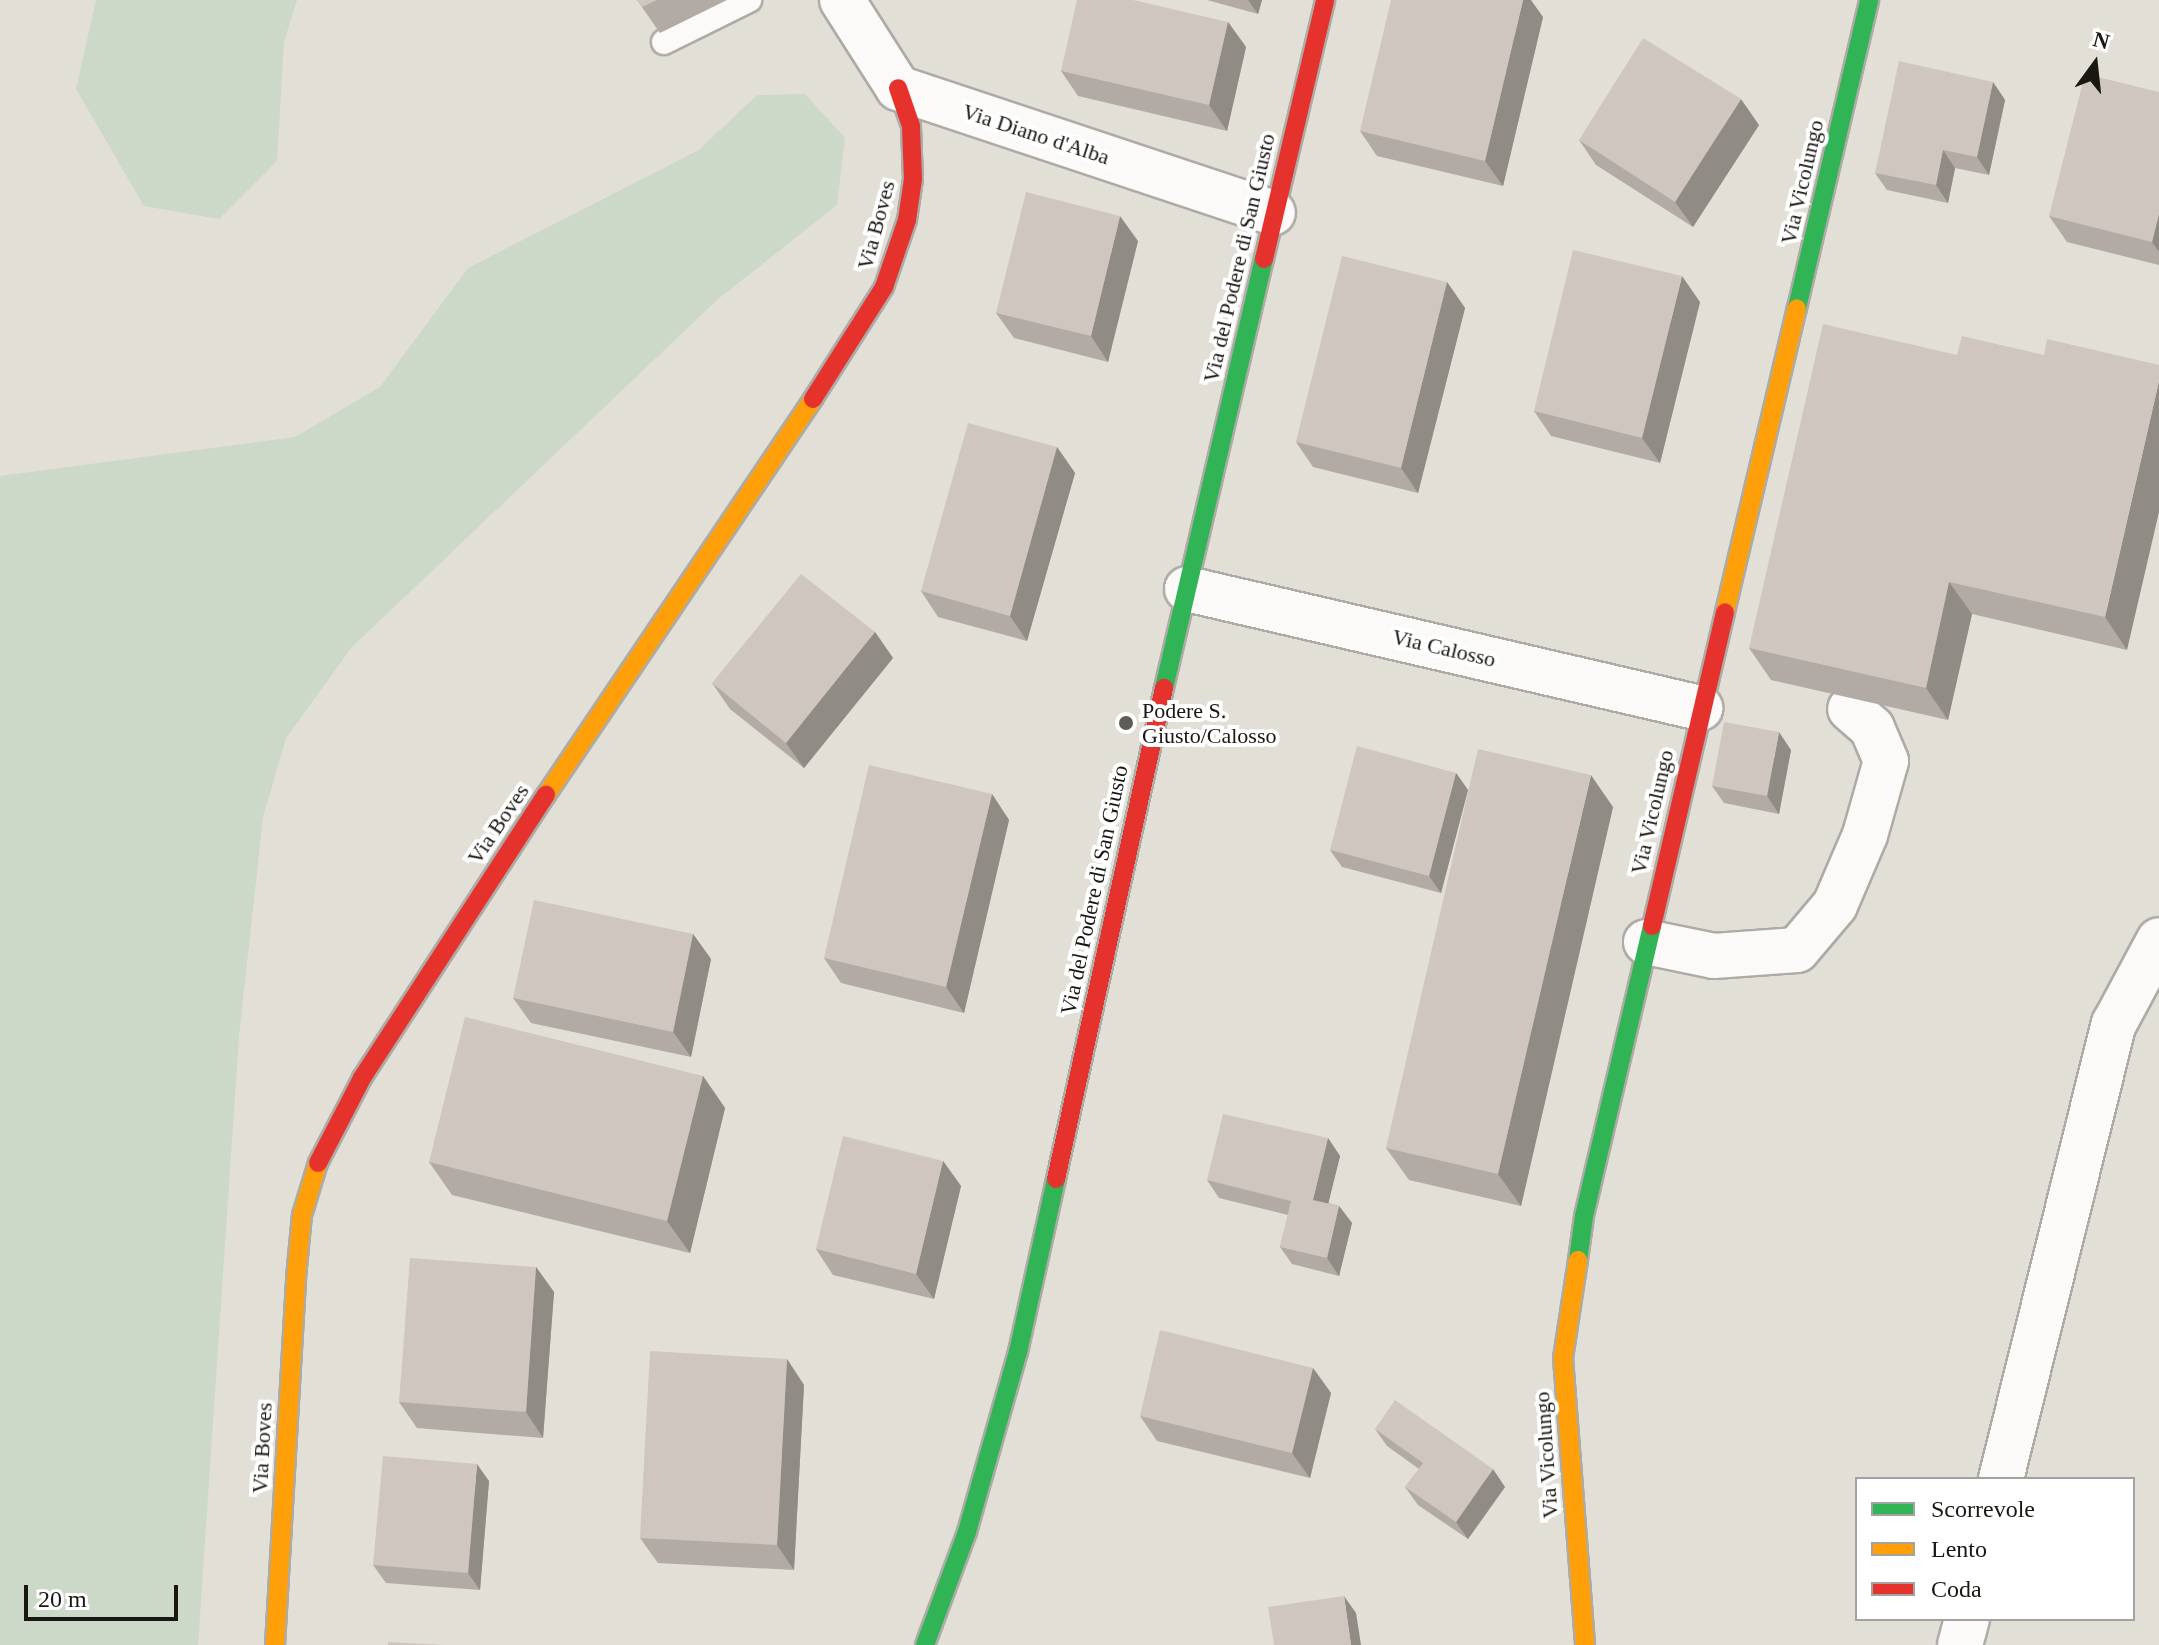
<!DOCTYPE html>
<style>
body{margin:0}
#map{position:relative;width:2159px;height:1645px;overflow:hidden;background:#e2dfd7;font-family:Georgia,serif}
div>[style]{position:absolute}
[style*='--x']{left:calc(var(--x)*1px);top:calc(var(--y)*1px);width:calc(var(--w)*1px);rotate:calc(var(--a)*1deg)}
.green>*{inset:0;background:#ccd8c8}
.roads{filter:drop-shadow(2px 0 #adaba5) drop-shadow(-2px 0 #adaba5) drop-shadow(0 2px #adaba5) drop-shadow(0 -2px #adaba5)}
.lane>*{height:24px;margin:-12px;padding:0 12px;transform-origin:12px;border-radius:12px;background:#fbfaf9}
.street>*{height:44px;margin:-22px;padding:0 22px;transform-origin:22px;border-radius:22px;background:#fbfaf9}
.fast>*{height:18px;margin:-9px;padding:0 9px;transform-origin:9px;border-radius:9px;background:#30b455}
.slow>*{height:18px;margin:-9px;padding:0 9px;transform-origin:9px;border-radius:9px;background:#ff9f0a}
.jam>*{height:18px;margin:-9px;padding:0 9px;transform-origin:9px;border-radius:9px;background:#e5322d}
.wall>*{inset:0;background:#b2aaa5}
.shaded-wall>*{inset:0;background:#918b86}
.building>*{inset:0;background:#cfc6c0}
.dots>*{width:22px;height:22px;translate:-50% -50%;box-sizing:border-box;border:4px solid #fff;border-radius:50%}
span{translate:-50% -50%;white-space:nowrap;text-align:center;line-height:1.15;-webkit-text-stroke:8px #fff;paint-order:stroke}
.street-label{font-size:22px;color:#191712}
.poi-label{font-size:22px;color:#191712}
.left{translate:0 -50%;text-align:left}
.legend{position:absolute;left:1855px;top:1477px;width:280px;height:144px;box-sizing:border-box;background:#fff;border:2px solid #a3a2a0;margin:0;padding:10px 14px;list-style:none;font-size:24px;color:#191712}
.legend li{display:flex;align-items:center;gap:16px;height:40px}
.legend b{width:40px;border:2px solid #a3a2a0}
.north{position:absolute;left:2055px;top:24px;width:80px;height:80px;-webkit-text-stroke:6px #fff;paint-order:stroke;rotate:15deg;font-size:22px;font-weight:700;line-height:32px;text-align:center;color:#191712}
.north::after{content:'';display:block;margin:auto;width:28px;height:36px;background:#191712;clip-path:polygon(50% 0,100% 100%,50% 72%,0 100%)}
.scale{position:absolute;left:24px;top:1585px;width:154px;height:36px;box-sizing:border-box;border:4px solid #191712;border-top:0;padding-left:10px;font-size:24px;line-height:28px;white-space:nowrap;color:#191712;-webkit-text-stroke:6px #fff;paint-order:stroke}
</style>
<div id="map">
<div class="green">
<div style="clip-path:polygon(96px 0,297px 0,284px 42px,277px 161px,219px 219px,144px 206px,76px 89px)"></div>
<div style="clip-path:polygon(805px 94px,845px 138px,837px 205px,718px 299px,352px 647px,286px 738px,263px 817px,239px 1036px,198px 1645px,0 1645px,0 476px,295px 437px,380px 387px,468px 268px,699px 150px,757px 95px)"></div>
</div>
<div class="roads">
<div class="lane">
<div style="--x:664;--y:42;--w:95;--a:-26.3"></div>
</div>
<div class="street">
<div style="--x:842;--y:0;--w:104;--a:57.5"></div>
<div style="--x:898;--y:88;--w:395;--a:18.4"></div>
<div style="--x:1187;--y:589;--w:527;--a:13.06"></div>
<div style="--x:1646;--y:942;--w:69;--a:11.6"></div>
<div style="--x:1714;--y:956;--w:83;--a:-4.1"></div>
<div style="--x:1797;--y:950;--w:59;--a:-49.8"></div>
<div style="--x:1835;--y:905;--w:76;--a:-66.8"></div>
<div style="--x:1865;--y:835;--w:77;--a:-74.2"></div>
<div style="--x:1886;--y:761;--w:36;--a:-113"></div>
<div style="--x:1872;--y:728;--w:29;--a:-139"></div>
<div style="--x:2001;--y:1479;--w:469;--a:-76.1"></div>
<div style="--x:2114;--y:1024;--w:95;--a:-61.8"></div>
<div style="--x:1960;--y:1645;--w:27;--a:-75"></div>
</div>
<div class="fast">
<div style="--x:1797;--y:308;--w:316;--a:-76.8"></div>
<div style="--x:1164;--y:688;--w:441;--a:-76.9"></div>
<div style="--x:1578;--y:1260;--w:44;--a:-82.2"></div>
<div style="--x:1584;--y:1216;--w:298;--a:-76.8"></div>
<div style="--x:925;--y:1645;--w:121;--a:-69.6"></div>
<div style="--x:967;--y:1532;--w:187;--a:-74.2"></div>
<div style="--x:1018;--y:1352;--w:177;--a:-77.6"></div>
</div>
<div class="slow">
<div style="--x:1725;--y:612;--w:312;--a:-76.7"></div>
<div style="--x:546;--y:795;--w:478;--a:-56"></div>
<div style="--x:1578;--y:1260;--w:99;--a:98.7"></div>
<div style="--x:1563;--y:1358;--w:288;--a:85.6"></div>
<div style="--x:275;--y:1645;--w:368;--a:-86.7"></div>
<div style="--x:296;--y:1278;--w:63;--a:-84.6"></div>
<div style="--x:302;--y:1215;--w:54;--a:-72.9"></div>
</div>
<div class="jam">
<div style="--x:1264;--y:259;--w:266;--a:-76.7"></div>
<div style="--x:813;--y:399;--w:133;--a:-57.6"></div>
<div style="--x:884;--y:287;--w:71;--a:-71.1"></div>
<div style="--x:907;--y:220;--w:41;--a:-81.7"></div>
<div style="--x:913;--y:179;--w:53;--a:-92.2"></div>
<div style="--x:911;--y:126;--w:40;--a:-108.9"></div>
<div style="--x:1652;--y:926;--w:322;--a:-76.9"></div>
<div style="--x:318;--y:1163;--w:96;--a:-62.6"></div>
<div style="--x:362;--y:1078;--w:338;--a:-57"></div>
<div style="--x:1056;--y:1179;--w:503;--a:-77.59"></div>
</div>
</div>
<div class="wall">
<div style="clip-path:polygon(637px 0,727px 0,660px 33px)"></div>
<div style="clip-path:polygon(1207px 0,1262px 0,1258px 14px)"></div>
<div style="clip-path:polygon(1543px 17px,1503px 186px,1377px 156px,1360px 131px)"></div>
<div style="clip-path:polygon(1228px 22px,1246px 47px,1227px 131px,1078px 96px,1061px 71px)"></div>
<div style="clip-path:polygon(1993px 82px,2005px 100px,1989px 175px,1955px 168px,1948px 203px,1887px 190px,1875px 173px)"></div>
<div style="clip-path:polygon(2159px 92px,2159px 265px,2067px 242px,2049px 216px)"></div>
<div style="clip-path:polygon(1759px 125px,1693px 227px,1596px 165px,1579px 140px)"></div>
<div style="clip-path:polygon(1138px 241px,1108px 362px,1014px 338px,996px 313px)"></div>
<div style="clip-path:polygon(1447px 282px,1465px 308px,1418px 493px,1313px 467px,1296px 442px)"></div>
<div style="clip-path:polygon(1700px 302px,1660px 463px,1551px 436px,1534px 411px)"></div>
<div style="clip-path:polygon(1957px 355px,2127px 650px,1972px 614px,1948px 720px,1771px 680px,1749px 648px)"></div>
<div style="clip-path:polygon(1057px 447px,1075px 473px,1027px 641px,938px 617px,921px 591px)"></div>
<div style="clip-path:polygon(875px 632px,893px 658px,804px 768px,730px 709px,712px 683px)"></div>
<div style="clip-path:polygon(1791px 750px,1779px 814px,1724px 803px,1712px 786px)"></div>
<div style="clip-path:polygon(1456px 773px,1468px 790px,1441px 893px,1342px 867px,1330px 850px)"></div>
<div style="clip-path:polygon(992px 794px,1009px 820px,964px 1013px,841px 983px,824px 958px)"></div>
<div style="clip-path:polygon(1613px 807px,1521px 1206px,1409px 1180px,1386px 1148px)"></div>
<div style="clip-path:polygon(693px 934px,711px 959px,691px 1057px,531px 1023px,513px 998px)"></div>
<div style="clip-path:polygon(703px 1076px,725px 1108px,690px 1253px,452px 1195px,429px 1162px)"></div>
<div style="clip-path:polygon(1328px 1138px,1340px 1156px,1328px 1203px,1339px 1206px,1352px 1223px,1339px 1276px,1292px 1264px,1280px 1247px,1288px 1215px,1219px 1198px,1207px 1180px)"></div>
<div style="clip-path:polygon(943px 1161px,961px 1186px,934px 1299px,833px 1275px,816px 1249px)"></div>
<div style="clip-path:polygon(536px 1267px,554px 1292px,543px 1438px,417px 1428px,399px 1402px)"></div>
<div style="clip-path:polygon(787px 1359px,804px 1385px,794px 1570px,658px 1563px,640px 1538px)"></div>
<div style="clip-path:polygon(1313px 1368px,1331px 1393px,1310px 1478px,1157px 1441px,1140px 1416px)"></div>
<div style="clip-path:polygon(1375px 1429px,1505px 1487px,1468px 1539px,1418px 1505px,1405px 1487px,1419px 1469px,1387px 1446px)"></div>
<div style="clip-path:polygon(489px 1481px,480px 1590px,386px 1583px,373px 1565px)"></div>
</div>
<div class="shaded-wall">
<div style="clip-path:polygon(1248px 0,1262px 0,1258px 14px)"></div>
<div style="clip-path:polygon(1523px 0,1531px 0,1543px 17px,1503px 186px,1485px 161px)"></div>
<div style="clip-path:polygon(1228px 22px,1246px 47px,1227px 131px,1209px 105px)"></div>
<div style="clip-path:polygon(1993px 82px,2005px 100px,1989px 175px,1977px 157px)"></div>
<div style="clip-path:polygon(1741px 99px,1759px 125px,1693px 227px,1675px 202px)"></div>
<div style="clip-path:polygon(1943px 150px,1955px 168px,1948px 203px,1936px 185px)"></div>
<div style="clip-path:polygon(2159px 214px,2159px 252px,2152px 242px)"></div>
<div style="clip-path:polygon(1120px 216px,1138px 241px,1108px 362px,1091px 336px)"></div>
<div style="clip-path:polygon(1682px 276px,1700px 302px,1660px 463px,1642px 438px)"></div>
<div style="clip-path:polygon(1447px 282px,1465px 308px,1418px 493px,1401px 468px)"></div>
<div style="clip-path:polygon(2159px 381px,2159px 512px,2127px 650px,2105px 617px)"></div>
<div style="clip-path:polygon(1057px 447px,1075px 473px,1027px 641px,1010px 616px)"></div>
<div style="clip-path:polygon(1949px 582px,1972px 614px,1948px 720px,1926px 688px)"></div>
<div style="clip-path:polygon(875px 632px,893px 658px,804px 768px,786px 743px)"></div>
<div style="clip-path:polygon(1779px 732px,1791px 750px,1779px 814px,1767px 796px)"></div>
<div style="clip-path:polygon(1456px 773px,1468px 790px,1441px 893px,1429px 876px)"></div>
<div style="clip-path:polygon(1591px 775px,1613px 807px,1521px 1206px,1498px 1174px)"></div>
<div style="clip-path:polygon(992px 794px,1009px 820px,964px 1013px,946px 987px)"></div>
<div style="clip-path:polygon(693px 934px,711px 959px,691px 1057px,673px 1032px)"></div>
<div style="clip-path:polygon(703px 1076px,725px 1108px,690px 1253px,667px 1221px)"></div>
<div style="clip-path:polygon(1328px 1138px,1340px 1156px,1325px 1217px,1313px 1200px)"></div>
<div style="clip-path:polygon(943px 1161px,961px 1186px,934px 1299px,916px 1274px)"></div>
<div style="clip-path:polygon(1339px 1206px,1352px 1223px,1339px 1276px,1327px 1258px)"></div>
<div style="clip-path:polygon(536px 1267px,554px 1292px,543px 1438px,526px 1412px)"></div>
<div style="clip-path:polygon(787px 1359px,804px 1385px,794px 1570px,777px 1545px)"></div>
<div style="clip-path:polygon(1313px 1368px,1331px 1393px,1310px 1478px,1292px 1453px)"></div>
<div style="clip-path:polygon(477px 1464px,489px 1481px,480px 1590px,468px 1573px)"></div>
<div style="clip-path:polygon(1493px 1469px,1505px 1487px,1468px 1539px,1456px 1522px)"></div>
<div style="clip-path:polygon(1344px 1596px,1356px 1613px,1361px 1645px,1351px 1645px)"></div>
</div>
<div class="building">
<div style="clip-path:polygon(637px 0,657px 0,642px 7px)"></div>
<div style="clip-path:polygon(1077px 0,1133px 0,1228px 22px,1209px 105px,1061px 71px)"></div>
<div style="clip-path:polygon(1391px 0,1523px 0,1485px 161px,1360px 131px)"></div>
<div style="clip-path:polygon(1643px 38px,1741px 99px,1675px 202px,1579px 140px)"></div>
<div style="clip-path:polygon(1899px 61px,1993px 82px,1977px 157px,1943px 150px,1936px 185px,1875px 173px)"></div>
<div style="clip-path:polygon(2085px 74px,2159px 92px,2159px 214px,2152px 242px,2049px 216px)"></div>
<div style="clip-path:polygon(1026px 192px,1120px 216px,1091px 336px,996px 313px)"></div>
<div style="clip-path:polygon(1573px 250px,1682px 276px,1642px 438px,1534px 411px)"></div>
<div style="clip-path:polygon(1342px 256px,1447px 282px,1401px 468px,1296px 442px)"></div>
<div style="clip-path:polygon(1823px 324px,1957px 355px,1962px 336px,2044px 355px,2047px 339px,2159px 365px,2159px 381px,2105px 617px,1949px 582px,1926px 688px,1749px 648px)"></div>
<div style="clip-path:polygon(968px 423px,1057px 447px,1010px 616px,921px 591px)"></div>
<div style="clip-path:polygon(801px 574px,875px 632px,786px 743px,712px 683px)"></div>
<div style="clip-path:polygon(1724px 722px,1779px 732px,1767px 796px,1712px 786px)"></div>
<div style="clip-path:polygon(1357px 746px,1456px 773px,1429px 876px,1330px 850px)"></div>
<div style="clip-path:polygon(1478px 749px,1591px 775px,1498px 1174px,1386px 1148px)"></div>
<div style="clip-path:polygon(869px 765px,992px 794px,946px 987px,824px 958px)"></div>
<div style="clip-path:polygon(534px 900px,693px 934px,673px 1032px,513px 998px)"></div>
<div style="clip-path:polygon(465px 1017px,703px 1076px,667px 1221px,429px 1162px)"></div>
<div style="clip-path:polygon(1223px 1114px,1328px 1138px,1313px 1200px,1339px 1206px,1327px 1258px,1280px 1247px,1291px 1201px,1207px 1180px)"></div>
<div style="clip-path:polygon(843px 1136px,943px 1161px,916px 1274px,816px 1249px)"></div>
<div style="clip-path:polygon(410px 1258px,536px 1267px,526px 1412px,399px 1402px)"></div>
<div style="clip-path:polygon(1160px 1330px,1313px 1368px,1292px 1453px,1140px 1416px)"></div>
<div style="clip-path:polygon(650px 1351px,787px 1359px,777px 1545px,640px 1538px)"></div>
<div style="clip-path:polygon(1395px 1400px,1493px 1469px,1456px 1522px,1405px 1487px,1423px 1463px,1375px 1429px)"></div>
<div style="clip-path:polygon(383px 1456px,477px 1464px,468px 1573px,373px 1565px)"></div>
<div style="clip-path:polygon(1344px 1596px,1351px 1645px,1274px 1645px,1268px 1607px)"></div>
<div style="clip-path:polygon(388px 1642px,446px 1645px,388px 1645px)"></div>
</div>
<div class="dots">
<div style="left:1126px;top:723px;background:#5f5d57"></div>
</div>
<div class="street-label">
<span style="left:1036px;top:134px;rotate:18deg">Via Diano d'Alba</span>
<span style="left:1802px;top:182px;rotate:-77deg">Via Vicolungo</span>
<span style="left:876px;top:225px;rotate:-75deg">Via Boves</span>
<span style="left:1239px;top:258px;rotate:-77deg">Via del Podere di San Giusto</span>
<span style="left:1444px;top:648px;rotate:13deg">Via Calosso</span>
<span style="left:1652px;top:812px;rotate:-77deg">Via Vicolungo</span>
<span style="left:498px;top:824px;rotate:-56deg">Via Boves</span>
<span style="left:1094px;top:890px;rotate:-78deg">Via del Podere di San Giusto</span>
<span style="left:262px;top:1448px;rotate:-87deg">Via Boves</span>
<span style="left:1546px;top:1455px;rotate:-94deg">Via Vicolungo</span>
</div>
<div class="poi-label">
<span class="left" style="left:1142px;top:723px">Podere S.<br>Giusto/Calosso</span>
</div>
<ul class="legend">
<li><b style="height:10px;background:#30b455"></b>Scorrevole</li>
<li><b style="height:10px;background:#ff9f0a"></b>Lento</li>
<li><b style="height:10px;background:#e5322d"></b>Coda</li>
</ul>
<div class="north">N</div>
<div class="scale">20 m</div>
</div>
